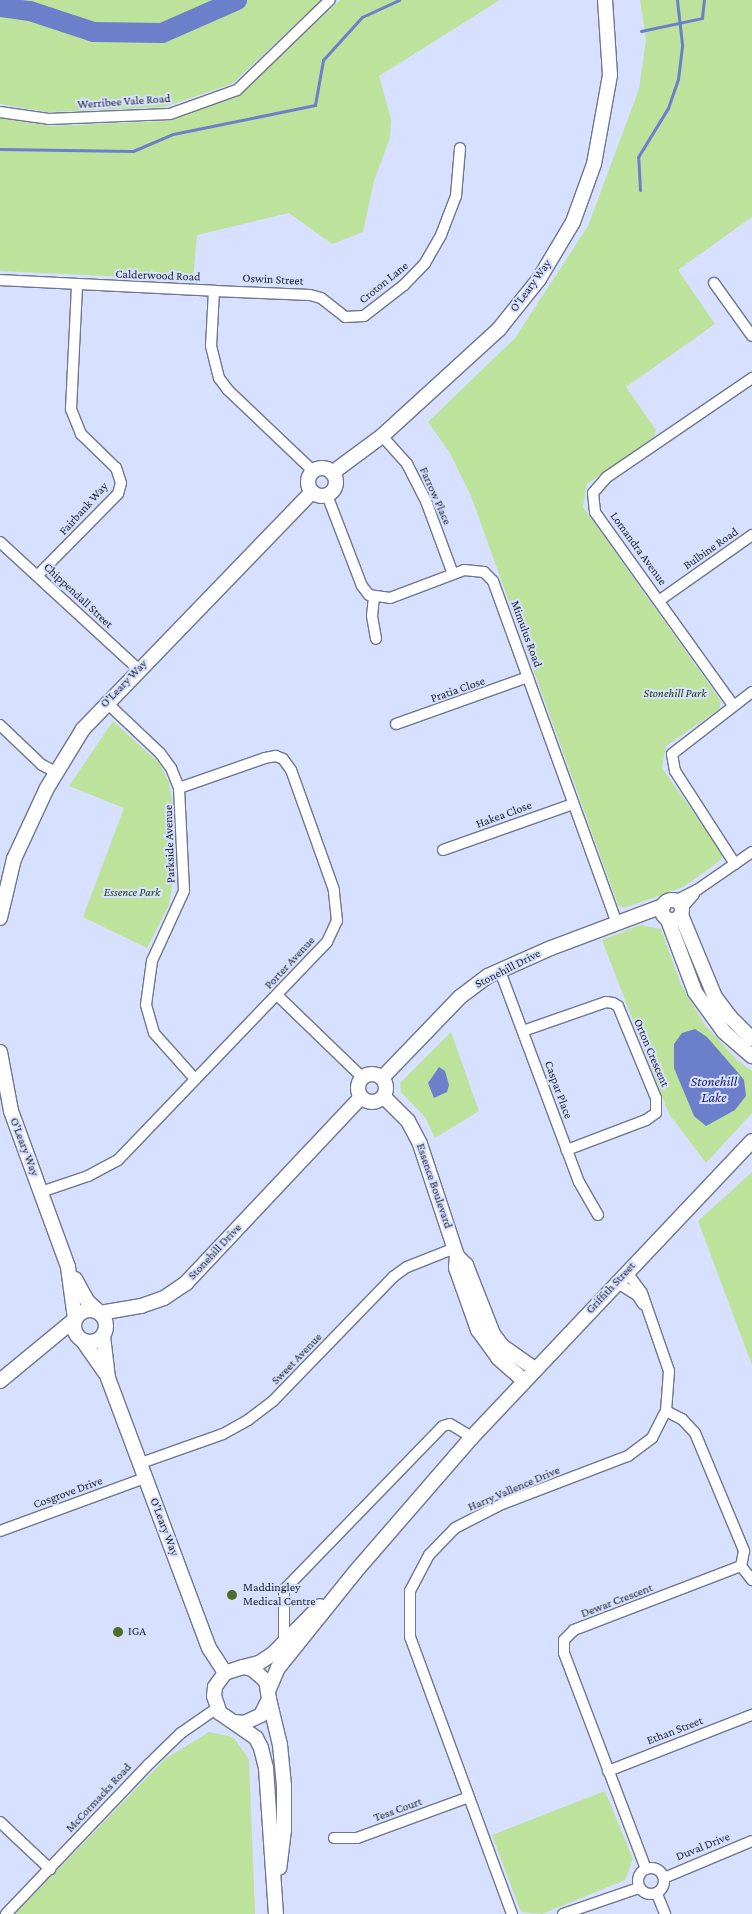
<!DOCTYPE html>
<style>
body{margin:0}
#map{position:relative;width:752px;height:1914px;overflow:hidden;background:#d7e1ff;font-family:"Crimson Pro",serif}
div>[style]{position:absolute}
[style*='--x']{left:calc(var(--x)*1px);top:calc(var(--y)*1px);width:calc(var(--w)*1px);rotate:calc(var(--a)*1deg)}
.green>*{inset:0;background:#bde29b}
.water>*{inset:0;background:#6c7fca}
.stream>*{height:3px;margin:-1.5px;padding:0 1.5px;transform-origin:1.5px;border-radius:1.5px;background:#6c7fca}
.river>*{height:20px;margin:-10px;padding:0 10px;transform-origin:10px;border-radius:10px;background:#6c7fca}
.roads{filter:drop-shadow(1px 0 #6e7690) drop-shadow(-1px 0 #6e7690) drop-shadow(0 1px #6e7690) drop-shadow(0 -1px #6e7690)}
.street>*{height:10px;margin:-5px;padding:0 5px;transform-origin:5px;border-radius:5px;background:#fff}
.street>.ring{margin:-5px;padding:0;box-sizing:content-box;background:none;border:10px solid #fff;border-radius:50%}
.secondary>*{height:14px;margin:-7px;padding:0 7px;transform-origin:7px;border-radius:7px;background:#fff}
.secondary>.ring{margin:-7px;padding:0;box-sizing:content-box;background:none;border:14px solid #fff;border-radius:50%}
.dots>*{width:14px;height:14px;translate:-50% -50%;box-sizing:border-box;border:2px solid #d7e1ff;border-radius:50%}
span{translate:-50% -50%;white-space:nowrap;text-align:center;line-height:1.15;-webkit-text-stroke:4px #d7e1ff;paint-order:stroke}
.street-label{font-size:12px;color:#1c1f2a}
.park-label{font-size:12px;color:#223b00;font-style:italic}
.poi-label{font-size:12px;color:#1c1f2a}
.left{translate:0 -50%;text-align:left}
.water-label{font-size:14px;color:#16166f;font-style:italic}
</style>
<div id="map">
<div class="green">
<div style="clip-path:polygon(0 0,321px 0,232px 84px,164px 107px,48px 112px,0 104px)"></div>
<div style="clip-path:polygon(340px 0,500px 0,379px 76px,391px 119px,390px 138px,374px 181px,363px 232px,332px 244px,289px 213px,197px 235px,193px 280px,0 271px,0 118px,51px 126px,167px 121px,238px 96px)"></div>
<div style="clip-path:polygon(640px 0,752px 0,752px 217px,678px 270px,715px 324px,626px 387px,656px 430px,654px 437px,587px 484px,583px 507px,721px 701px,719px 709px,666px 746px,662px 768px,722px 853px,721px 860px,683px 887px,624px 908px,618px 905px,471px 496px,450px 453px,428px 422px,515px 338px,588px 226px,639px 89px,646px 40px)"></div>
<div style="clip-path:polygon(113px 721px,159px 763px,169px 782px,173px 807px,174px 873px,169px 905px,147px 948px,83px 917px,124px 808px,69px 786px)"></div>
<div style="clip-path:polygon(640px 925px,661px 929px,681px 985px,705px 1025px,737px 1060px,752px 1071px,752px 1113px,706px 1163px,669px 1114px,602px 940px)"></div>
<div style="clip-path:polygon(451px 1032px,479px 1111px,435px 1138px,425px 1117px,401px 1092px,400px 1083px)"></div>
<div style="clip-path:polygon(752px 1172px,752px 1365px,698px 1221px)"></div>
<div style="clip-path:polygon(209px 1732px,233px 1737px,249px 1759px,255px 1914px,15px 1914px,165px 1759px)"></div>
<div style="clip-path:polygon(605px 1791px,633px 1859px,625px 1880px,542px 1914px,521px 1912px,492px 1835px)"></div>
</div>
<div class="water">
<div style="clip-path:polygon(695px 1029px,707px 1037px,734px 1068px,744px 1080px,746px 1096px,735px 1110px,706px 1126px,694px 1116px,674px 1068px,674px 1044px,682px 1033px)"></div>
<div style="clip-path:polygon(439px 1067px,445px 1071px,449px 1085px,447px 1092px,434px 1098px,428px 1083px)"></div>
</div>
<div class="stream">
<div style="--x:641;--y:31;--w:62;--a:-12"></div>
<div style="--x:702;--y:18;--w:18;--a:-84"></div>
<div style="--x:0;--y:149;--w:133;--a:0.9"></div>
<div style="--x:133;--y:151;--w:43;--a:-23"></div>
<div style="--x:173;--y:134;--w:145;--a:-11.5"></div>
<div style="--x:315;--y:105;--w:46;--a:-79.9"></div>
<div style="--x:323;--y:60;--w:58;--a:-47.8"></div>
<div style="--x:362;--y:17;--w:41;--a:-24.7"></div>
<div style="--x:640;--y:190;--w:33;--a:-93"></div>
<div style="--x:638;--y:157;--w:57;--a:-58.5"></div>
<div style="--x:668;--y:108;--w:31;--a:-71"></div>
<div style="--x:678;--y:79;--w:35;--a:-83"></div>
<div style="--x:682;--y:44;--w:44;--a:-96.5"></div>
</div>
<div class="river">
<div style="--x:0;--y:7;--w:30;--a:8"></div>
<div style="--x:30;--y:11;--w:67;--a:18.2"></div>
<div style="--x:94;--y:32;--w:68;--a:0.8"></div>
<div style="--x:162;--y:33;--w:82;--a:-23.7"></div>
</div>
<div class="roads">
<div class="street">
<div style="--x:0;--y:112;--w:49;--a:8.1"></div>
<div style="--x:49;--y:119;--w:121;--a:-2.4"></div>
<div style="--x:170;--y:114;--w:71;--a:-19.7"></div>
<div style="--x:237;--y:90;--w:129;--a:-44.1"></div>
<div style="--x:0;--y:280;--w:214;--a:2.9"></div>
<div style="--x:214;--y:291;--w:55;--a:93.1"></div>
<div style="--x:211;--y:346;--w:33;--a:76"></div>
<div style="--x:219;--y:378;--w:15;--a:53"></div>
<div style="--x:228;--y:390;--w:117;--a:43.6"></div>
<div style="--x:714;--y:283;--w:65;--a:54.4"></div>
<div style="--x:214;--y:291;--w:96;--a:2.4"></div>
<div style="--x:310;--y:295;--w:11;--a:15"></div>
<div style="--x:321;--y:298;--w:31;--a:38"></div>
<div style="--x:345;--y:317;--w:19;--a:-3"></div>
<div style="--x:364;--y:316;--w:51;--a:-37.8"></div>
<div style="--x:404;--y:285;--w:30;--a:-46"></div>
<div style="--x:425;--y:263;--w:32;--a:-60"></div>
<div style="--x:441;--y:235;--w:42;--a:-69"></div>
<div style="--x:456;--y:196;--w:48;--a:-85.2"></div>
<div style="--x:382;--y:436;--w:38;--a:48"></div>
<div style="--x:407;--y:464;--w:42;--a:62.8"></div>
<div style="--x:426;--y:501;--w:78;--a:69.7"></div>
<div style="--x:327;--y:495;--w:97;--a:69"></div>
<div style="--x:362;--y:586;--w:11;--a:52"></div>
<div style="--x:369;--y:595;--w:21;--a:8"></div>
<div style="--x:390;--y:598;--w:79;--a:-20.7"></div>
<div style="--x:464;--y:570;--w:20;--a:6"></div>
<div style="--x:484;--y:572;--w:13;--a:45"></div>
<div style="--x:493;--y:581;--w:365;--a:70.1"></div>
<div style="--x:0;--y:542;--w:188;--a:42.6"></div>
<div style="--x:38;--y:575;--w:114;--a:-45.4"></div>
<div style="--x:118;--y:494;--w:11;--a:-75"></div>
<div style="--x:121;--y:483;--w:16;--a:-108"></div>
<div style="--x:116;--y:468;--w:49;--a:-135.8"></div>
<div style="--x:81;--y:434;--w:27;--a:-112"></div>
<div style="--x:71;--y:409;--w:124;--a:-87.2"></div>
<div style="--x:374;--y:597;--w:19;--a:96"></div>
<div style="--x:372;--y:616;--w:23;--a:80"></div>
<div style="--x:660;--y:600;--w:113;--a:-35.2"></div>
<div style="--x:106;--y:702;--w:74;--a:43.4"></div>
<div style="--x:160;--y:753;--w:19;--a:54"></div>
<div style="--x:171;--y:768;--w:22;--a:68"></div>
<div style="--x:179;--y:788;--w:103;--a:87.2"></div>
<div style="--x:184;--y:891;--w:77;--a:114.6"></div>
<div style="--x:152;--y:961;--w:44;--a:97.8"></div>
<div style="--x:146;--y:1005;--w:29;--a:74"></div>
<div style="--x:154;--y:1033;--w:62;--a:48.3"></div>
<div style="--x:733;--y:705;--w:237;--a:-125.6"></div>
<div style="--x:595;--y:512;--w:19;--a:-96"></div>
<div style="--x:593;--y:493;--w:21;--a:-49"></div>
<div style="--x:607;--y:477;--w:176;--a:-34.3"></div>
<div style="--x:396;--y:724;--w:140;--a:-19.6"></div>
<div style="--x:0;--y:725;--w:58;--a:43.6"></div>
<div style="--x:42;--y:765;--w:16;--a:27"></div>
<div style="--x:443;--y:850;--w:138;--a:-19.5"></div>
<div style="--x:735;--y:864;--w:111;--a:-122.8"></div>
<div style="--x:675;--y:771;--w:17;--a:-100"></div>
<div style="--x:672;--y:754;--w:101;--a:-37.8"></div>
<div style="--x:675;--y:901;--w:25;--a:-27"></div>
<div style="--x:697;--y:890;--w:67;--a:-34.6"></div>
<div style="--x:682;--y:908;--w:18;--a:-49"></div>
<div style="--x:500;--y:971;--w:225;--a:69.5"></div>
<div style="--x:579;--y:1182;--w:38;--a:60"></div>
<div style="--x:277;--y:995;--w:120;--a:44"></div>
<div style="--x:523;--y:1031;--w:88;--a:-19.3"></div>
<div style="--x:606;--y:1002;--w:7;--a:8"></div>
<div style="--x:613;--y:1003;--w:6;--a:31"></div>
<div style="--x:618;--y:1006;--w:100;--a:67.6"></div>
<div style="--x:656;--y:1098;--w:15;--a:90"></div>
<div style="--x:656;--y:1113;--w:12;--a:145"></div>
<div style="--x:646;--y:1120;--w:85;--a:159.2"></div>
<div style="--x:41;--y:1192;--w:50;--a:-18.8"></div>
<div style="--x:88;--y:1176;--w:34;--a:-28"></div>
<div style="--x:118;--y:1160;--w:302;--a:-46.2"></div>
<div style="--x:327;--y:942;--w:23;--a:-65"></div>
<div style="--x:337;--y:921;--w:31;--a:-96"></div>
<div style="--x:334;--y:890;--w:127;--a:-109.7"></div>
<div style="--x:291;--y:770;--w:14;--a:-126"></div>
<div style="--x:283;--y:759;--w:8;--a:-157"></div>
<div style="--x:276;--y:756;--w:11;--a:170"></div>
<div style="--x:265;--y:758;--w:91;--a:160.8"></div>
<div style="--x:616;--y:1282;--w:25;--a:32"></div>
<div style="--x:637;--y:1295;--w:11;--a:56"></div>
<div style="--x:666;--y:1411;--w:18;--a:27"></div>
<div style="--x:682;--y:1419;--w:19;--a:47"></div>
<div style="--x:695;--y:1433;--w:128;--a:67.4"></div>
<div style="--x:744;--y:1551;--w:15;--a:101"></div>
<div style="--x:141;--y:1463;--w:87;--a:-19.5"></div>
<div style="--x:223;--y:1434;--w:29;--a:-29"></div>
<div style="--x:248;--y:1420;--w:31;--a:-37"></div>
<div style="--x:273;--y:1401;--w:173;--a:-45.9"></div>
<div style="--x:393;--y:1277;--w:17;--a:-36"></div>
<div style="--x:407;--y:1267;--w:52;--a:-21.6"></div>
<div style="--x:0;--y:1531;--w:154;--a:-20.1"></div>
<div style="--x:741;--y:1566;--w:18;--a:52"></div>
<div style="--x:284;--y:1643;--w:53;--a:-90"></div>
<div style="--x:284;--y:1590;--w:228;--a:-45.9"></div>
<div style="--x:443;--y:1426;--w:7;--a:-16"></div>
<div style="--x:450;--y:1424;--w:26;--a:31"></div>
<div style="--x:608;--y:1771;--w:155;--a:-21.3"></div>
<div style="--x:0;--y:1822;--w:69;--a:43.2"></div>
<div style="--x:334;--y:1838;--w:23;--a:0"></div>
<div style="--x:357;--y:1838;--w:119;--a:-20.1"></div>
<div class="ring" style="left:638px;top:1868px;width:16px;height:16px"></div>
<div style="--x:646;--y:1869;--w:231;--a:-110.8"></div>
<div style="--x:564;--y:1653;--w:13;--a:-90"></div>
<div style="--x:564;--y:1640;--w:14;--a:-45"></div>
<div style="--x:574;--y:1630;--w:179;--a:-21"></div>
<div style="--x:664;--y:1878;--w:95;--a:-22.8"></div>
<div style="--x:657;--y:1894;--w:22;--a:68"></div>
<div style="--x:6;--y:1914;--w:207;--a:-46.4"></div>
<div style="--x:149;--y:1764;--w:45;--a:-44.1"></div>
<div style="--x:181;--y:1733;--w:44;--a:-34.8"></div>
<div style="--x:512;--y:1914;--w:295;--a:-110.2"></div>
<div style="--x:410;--y:1637;--w:46;--a:-90"></div>
<div style="--x:410;--y:1591;--w:41;--a:-62.2"></div>
<div style="--x:429;--y:1555;--w:37;--a:-46"></div>
<div style="--x:455;--y:1528;--w:53;--a:-27.1"></div>
<div style="--x:502;--y:1504;--w:135;--a:-20.9"></div>
<div style="--x:628;--y:1456;--w:30;--a:-37"></div>
<div style="--x:652;--y:1438;--w:30;--a:-63"></div>
<div style="--x:666;--y:1411;--w:40;--a:-85.7"></div>
<div style="--x:669;--y:1371;--w:83;--a:-109.1"></div>
<div style="--x:642;--y:1293;--w:27;--a:-126"></div>
<div style="--x:563;--y:1914;--w:80;--a:-18.9"></div>
</div>
<div class="secondary">
<div class="ring" style="left:308px;top:468px;width:14px;height:14px"></div>
<div style="--x:332;--y:473;--w:62;--a:-36.5"></div>
<div style="--x:382;--y:436;--w:159;--a:-42.4"></div>
<div style="--x:499;--y:329;--w:64;--a:-51.3"></div>
<div style="--x:539;--y:279;--w:66;--a:-59.2"></div>
<div style="--x:573;--y:222;--w:62;--a:-70.1"></div>
<div style="--x:594;--y:164;--w:90;--a:-79.8"></div>
<div style="--x:610;--y:75;--w:75;--a:-93.8"></div>
<div class="ring" style="left:662px;top:900px;width:6px;height:6px"></div>
<div style="--x:681;--y:915;--w:89;--a:67.5"></div>
<div style="--x:715;--y:997;--w:25;--a:53"></div>
<div style="--x:730;--y:1017;--w:31;--a:45"></div>
<div style="--x:0;--y:918;--w:61;--a:-76.7"></div>
<div style="--x:14;--y:859;--w:78;--a:-65.1"></div>
<div style="--x:47;--y:788;--w:69;--a:-58.6"></div>
<div style="--x:83;--y:729;--w:330;--a:-46"></div>
<div style="--x:668;--y:920;--w:77;--a:69.4"></div>
<div style="--x:695;--y:992;--w:49;--a:54.1"></div>
<div style="--x:724;--y:1032;--w:37;--a:41"></div>
<div style="--x:0;--y:1052;--w:60;--a:79.4"></div>
<div style="--x:11;--y:1111;--w:166;--a:69.9"></div>
<div style="--x:68;--y:1267;--w:52;--a:82.3"></div>
<div class="ring" style="left:358px;top:1074px;width:14px;height:14px"></div>
<div style="--x:382;--y:1078;--w:112;--a:-46.1"></div>
<div style="--x:460;--y:997;--w:35;--a:-37"></div>
<div style="--x:488;--y:976;--w:69;--a:-24"></div>
<div style="--x:551;--y:948;--w:120;--a:-20.6"></div>
<div style="--x:384;--y:1097;--w:34;--a:45"></div>
<div style="--x:408;--y:1121;--w:26;--a:62"></div>
<div style="--x:420;--y:1144;--w:118;--a:71.7"></div>
<div style="--x:457;--y:1256;--w:12;--a:95"></div>
<div style="--x:456;--y:1268;--w:66;--a:70.5"></div>
<div style="--x:478;--y:1330;--w:34;--a:54"></div>
<div style="--x:498;--y:1358;--w:33;--a:41"></div>
<div style="--x:457;--y:1256;--w:13;--a:45"></div>
<div style="--x:466;--y:1265;--w:74;--a:68.6"></div>
<div style="--x:493;--y:1334;--w:15;--a:53"></div>
<div style="--x:502;--y:1346;--w:39;--a:35"></div>
<div style="--x:75;--y:1279;--w:26;--a:61"></div>
<div style="--x:88;--y:1302;--w:15;--a:42"></div>
<div class="ring" style="left:74px;top:1310px;width:18px;height:18px"></div>
<div style="--x:100;--y:1313;--w:42;--a:-9.7"></div>
<div style="--x:141;--y:1306;--w:24;--a:-19"></div>
<div style="--x:164;--y:1298;--w:27;--a:-34"></div>
<div style="--x:186;--y:1283;--w:255;--a:-46.7"></div>
<div style="--x:103;--y:1336;--w:42;--a:83.2"></div>
<div style="--x:108;--y:1378;--w:288;--a:69.5"></div>
<div style="--x:209;--y:1648;--w:30;--a:57"></div>
<div style="--x:83;--y:1341;--w:39;--a:55"></div>
<div style="--x:0;--y:1381;--w:96;--a:-39.5"></div>
<div style="--x:243;--y:1667;--w:16;--a:-14"></div>
<div style="--x:259;--y:1663;--w:17;--a:-33"></div>
<div style="--x:273;--y:1654;--w:67;--a:-45.6"></div>
<div style="--x:269;--y:1689;--w:23;--a:-67"></div>
<div style="--x:278;--y:1668;--w:124;--a:-51.2"></div>
<div style="--x:356;--y:1571;--w:177;--a:-49.1"></div>
<div style="--x:472;--y:1437;--w:407;--a:-46.6"></div>
<div style="--x:269;--y:1699;--w:47;--a:76.6"></div>
<div style="--x:280;--y:1745;--w:41;--a:84.4"></div>
<div style="--x:284;--y:1786;--w:44;--a:90"></div>
<div style="--x:284;--y:1830;--w:38;--a:97"></div>
<div style="--x:235;--y:1722;--w:9;--a:6"></div>
<div style="--x:244;--y:1723;--w:19;--a:-25"></div>
<div style="--x:261;--y:1715;--w:18;--a:-63"></div>
<div style="--x:269;--y:1699;--w:18;--a:-99"></div>
<div style="--x:266;--y:1681;--w:18;--a:-139"></div>
<div style="--x:252;--y:1669;--w:9;--a:-167"></div>
<div style="--x:243;--y:1667;--w:19;--a:162"></div>
<div style="--x:225;--y:1673;--w:17;--a:126"></div>
<div style="--x:215;--y:1687;--w:9;--a:96"></div>
<div style="--x:214;--y:1696;--w:18;--a:71"></div>
<div style="--x:220;--y:1713;--w:44;--a:34.8"></div>
<div style="--x:256;--y:1738;--w:11;--a:63"></div>
<div style="--x:261;--y:1748;--w:21;--a:76"></div>
<div style="--x:266;--y:1768;--w:146;--a:86.1"></div>
</div>
</div>
<div class="dots">
<div style="left:232px;top:1595px;background:#4c6e26"></div>
<div style="left:118px;top:1632px;background:#4c6e26"></div>
</div>
<div class="street-label">
<span style="left:124px;top:102px;rotate:-4deg">Werribee Vale Road</span>
<span style="left:158px;top:276px;rotate:2deg">Calderwood Road</span>
<span style="left:273px;top:280px;rotate:3deg">Oswin Street</span>
<span style="left:384px;top:283px;rotate:-39deg">Croton Lane</span>
<span style="left:531px;top:286px;rotate:-54deg">O'Leary Way</span>
<span style="left:435px;top:496px;rotate:66deg">Farrow Place</span>
<span style="left:84px;top:509px;rotate:-48deg">Fairbank Way</span>
<span style="left:638px;top:549px;rotate:54deg">Lomandra Avenue</span>
<span style="left:711px;top:549px;rotate:-35deg">Bulbine Road</span>
<span style="left:78px;top:596px;rotate:43deg">Chippendall Street</span>
<span style="left:526px;top:634px;rotate:70deg">Mimulus Road</span>
<span style="left:124px;top:684px;rotate:-46deg">O'Leary Way</span>
<span style="left:458px;top:690px;rotate:-19deg">Pratia Close</span>
<span style="left:504px;top:815px;rotate:-20deg">Hakea Close</span>
<span style="left:170px;top:844px;rotate:-92deg">Parkside Avenue</span>
<span style="left:290px;top:963px;rotate:-47deg">Porter Avenue</span>
<span style="left:508px;top:969px;rotate:-27deg">Stonehill Drive</span>
<span style="left:651px;top:1053px;rotate:67deg">Orton Crescent</span>
<span style="left:558px;top:1090px;rotate:70deg">Caspar Place</span>
<span style="left:24px;top:1147px;rotate:69deg">O'Leary Way</span>
<span style="left:434px;top:1186px;rotate:71deg">Essence Boulevard</span>
<span style="left:215px;top:1252px;rotate:-47deg">Stonehill Drive</span>
<span style="left:611px;top:1288px;rotate:-47deg">Griffith Street</span>
<span style="left:297px;top:1359px;rotate:-46deg">Sweet Avenue</span>
<span style="left:514px;top:1489px;rotate:-23deg">Harry Vallence Drive</span>
<span style="left:68px;top:1493px;rotate:-20deg">Cosgrove Drive</span>
<span style="left:164px;top:1527px;rotate:69deg">O'Leary Way</span>
<span style="left:617px;top:1601px;rotate:-21deg">Dewar Crescent</span>
<span style="left:675px;top:1731px;rotate:-21deg">Ethan Street</span>
<span style="left:99px;top:1798px;rotate:-47deg">McCormacks Road</span>
<span style="left:398px;top:1810px;rotate:-20deg">Tess Court</span>
<span style="left:703px;top:1847px;rotate:-22deg">Duval Drive</span>
</div>
<div class="park-label">
<span style="left:675px;top:694px">Stonehill Park</span>
<span style="left:132px;top:893px">Essence Park</span>
</div>
<div class="poi-label">
<span class="left" style="left:243px;top:1595px">Maddingley<br>Medical Centre</span>
<span class="left" style="left:128px;top:1632px">IGA</span>
</div>
<div class="water-label">
<span style="left:714px;top:1089px">Stonehill<br>Lake</span>
</div>
</div>
